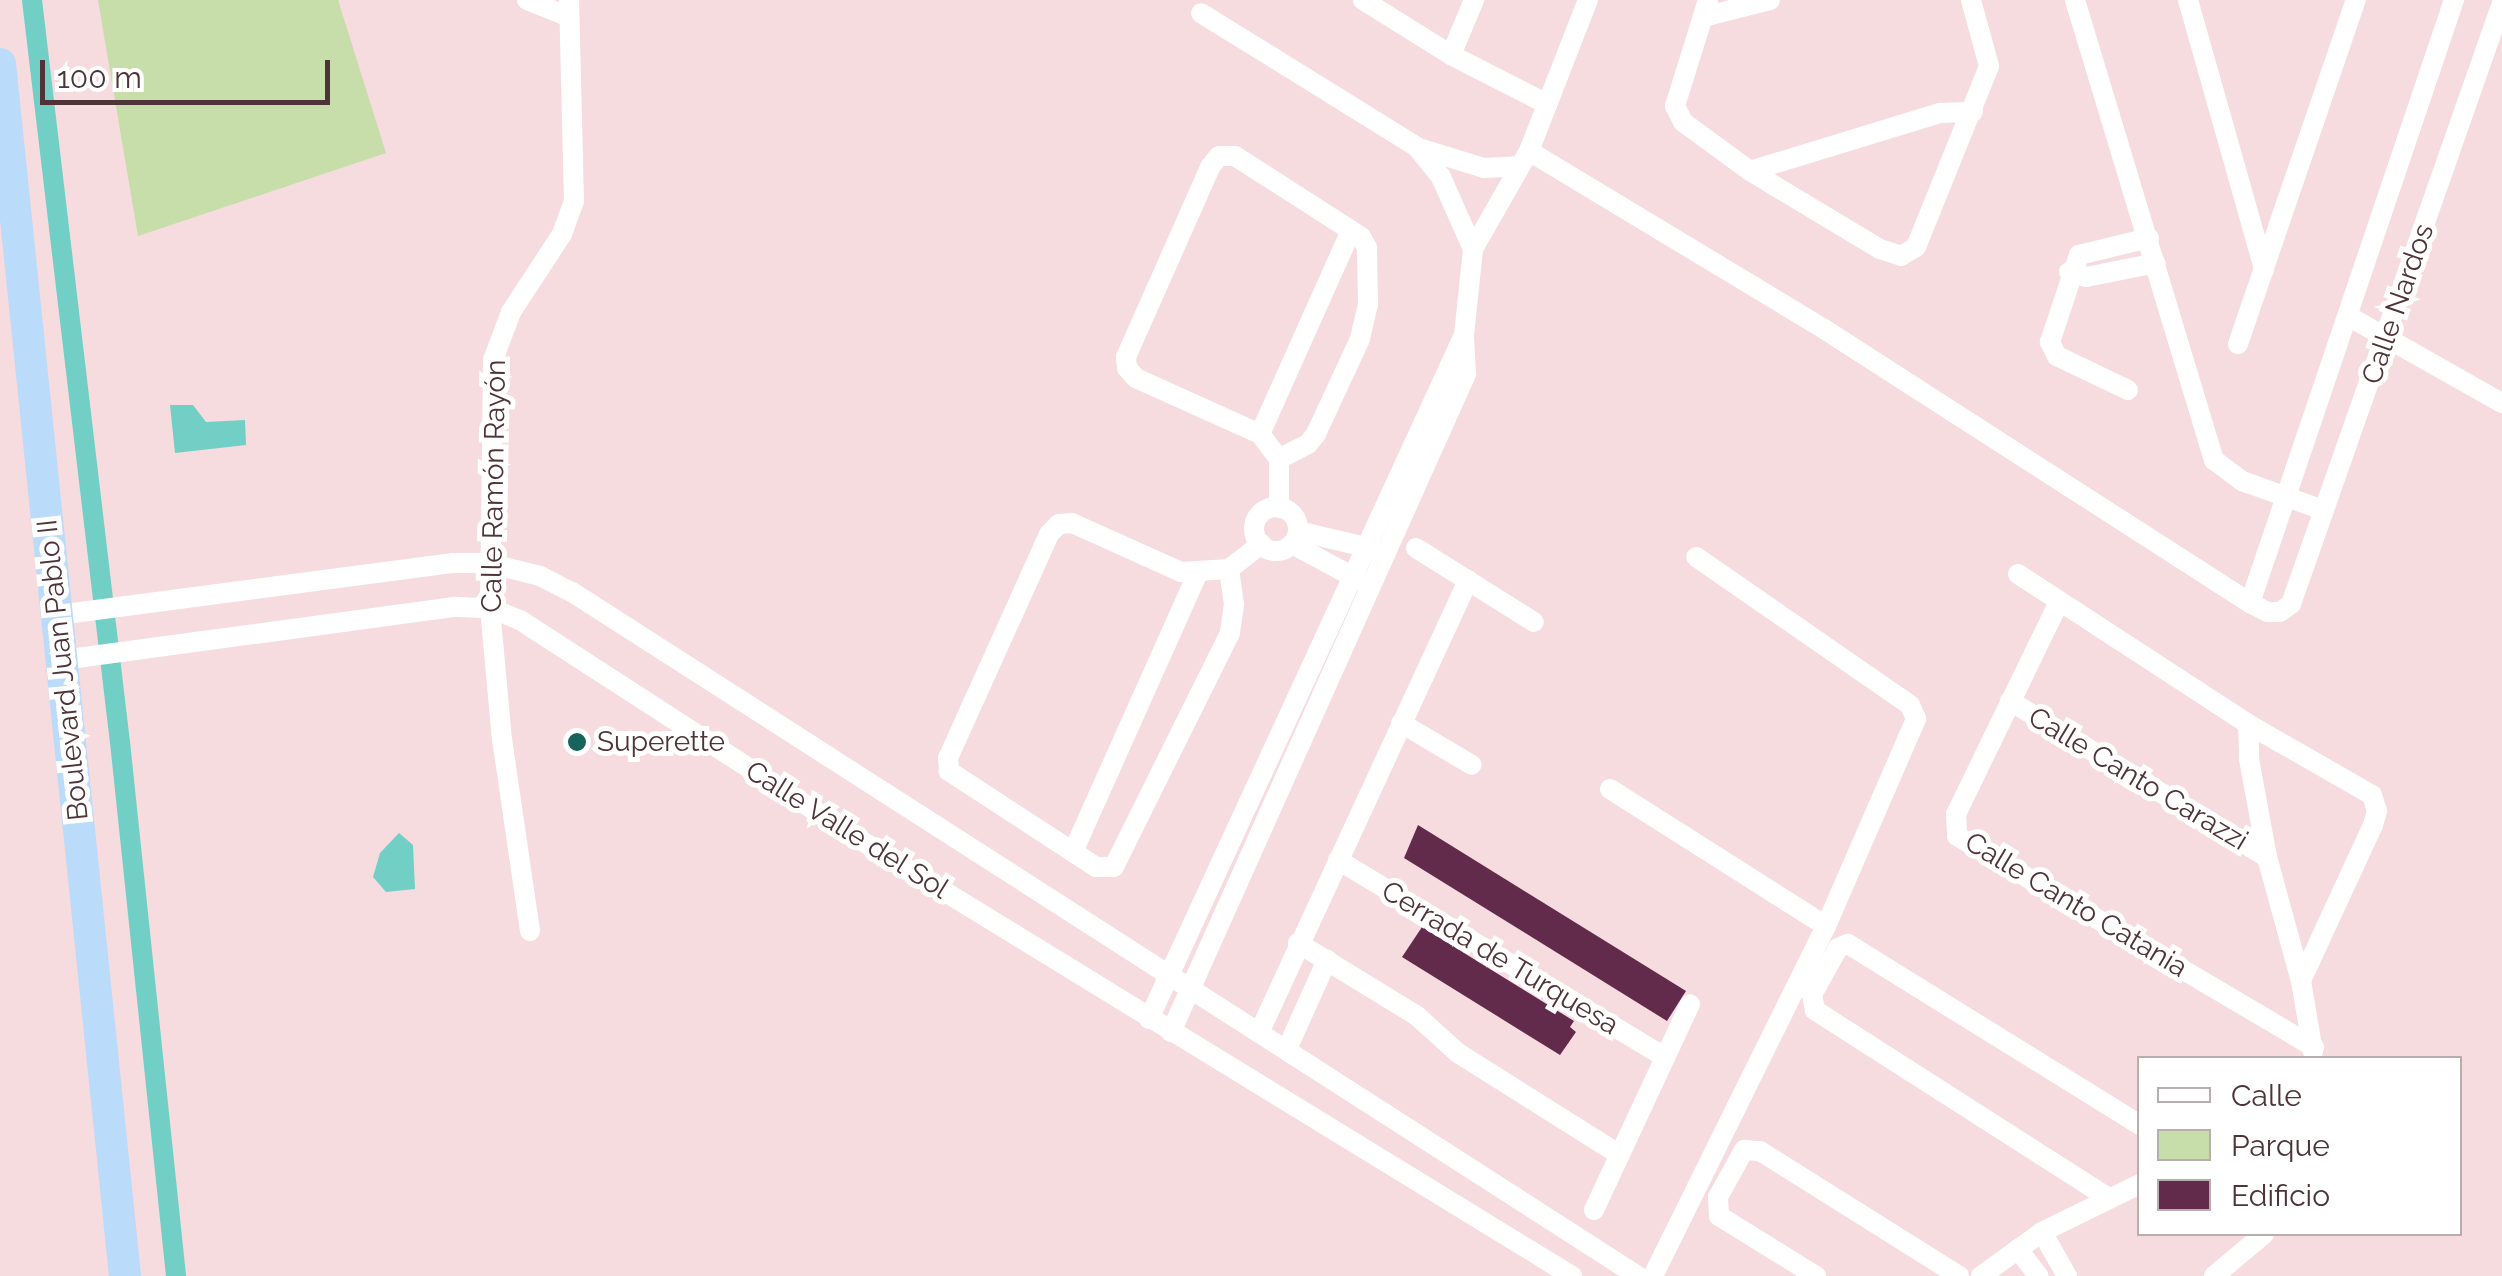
<!DOCTYPE html>
<meta charset="utf-8">
<style>
body{margin:0}
#map{position:relative;width:2502px;height:1276px;overflow:hidden;background:#f6dbdf;font-family:Raleway,sans-serif}
div>[style]{position:absolute}
[style*='--x']{left:calc(var(--x)*1px);top:calc(var(--y)*1px);width:calc(var(--w)*1px);rotate:calc(var(--a)*1deg)}
.green>*{inset:0;background:#c7ddaa}
.water>*{inset:0;background:#71cfc5}
.canal>*{height:20px;margin:-10px;padding:0 10px;transform-origin:10px;border-radius:10px;background:#71cfc5}
.building>*{inset:0;background:#632b4b}
.minor>*{height:20px;margin:-10px;padding:0 10px;transform-origin:10px;border-radius:10px;background:#fff}
.minor>.ring{margin:-10px;padding:0;box-sizing:content-box;background:none;border:20px solid #fff;border-radius:50%}
.trunk>*{height:32px;margin:-16px;padding:0 16px;transform-origin:16px;border-radius:16px;background:#bbdbfa}
.dots>*{width:28px;height:28px;translate:-50% -50%;box-sizing:border-box;border:5px solid #fff;border-radius:50%}
span{translate:-50% -50%;white-space:nowrap;text-align:center;line-height:1.15;-webkit-text-stroke:10px #fff;paint-order:stroke}
.street-label{font-size:28px;color:#4e3439}
.poi-label{font-size:28px;color:#4e3439}
.left{translate:0 -50%;text-align:left}
.legend{position:absolute;left:2137px;top:1056px;width:325px;height:180px;box-sizing:border-box;background:#fff;border:2px solid #b8aeb0;margin:0;padding:12px 18px;list-style:none;font-size:30px;color:#4e3439}
.legend li{display:flex;align-items:center;gap:20px;height:50px}
.legend b{width:50px;border:2px solid #b8aeb0}
.scale{position:absolute;left:40px;top:60px;width:290px;height:45px;box-sizing:border-box;border:5px solid #4e3439;border-top:0;padding-left:12px;font-size:30px;line-height:35px;white-space:nowrap;color:#4e3439;-webkit-text-stroke:8px #fff;paint-order:stroke}
</style>
<div id="map">
<div class="green">
<div style="clip-path:polygon(98px 0,338px 0,386px 153px,138px 236px)"></div>
</div>
<div class="water">
<div style="clip-path:polygon(170px 405px,193px 405px,206px 422px,245px 420px,246px 445px,175px 453px)"></div>
<div style="clip-path:polygon(399px 833px,413px 845px,415px 889px,386px 892px,373px 877px,380px 853px)"></div>
</div>
<div class="canal">
<div style="--x:32;--y:0;--w:747;--a:83.24"></div>
<div style="--x:120;--y:742;--w:537;--a:84.01"></div>
</div>
<div class="building">
<div style="clip-path:polygon(1418px 825px,1686px 991px,1667px 1021px,1404px 858px)"></div>
<div style="clip-path:polygon(1422px 927px,1574px 1021px,1570px 1027px,1576px 1032px,1560px 1055px,1402px 957px)"></div>
</div>
<div class="minor">
<div style="--x:527;--y:0;--w:43;--a:21.8"></div>
<div style="--x:1363;--y:0;--w:104;--a:32"></div>
<div style="--x:1451;--y:55;--w:108;--a:27"></div>
<div style="--x:1708;--y:0;--w:111;--a:107.3"></div>
<div style="--x:1675;--y:106;--w:18;--a:63"></div>
<div style="--x:1683;--y:122;--w:83;--a:36.2"></div>
<div style="--x:1750;--y:171;--w:199;--a:-17"></div>
<div style="--x:1940;--y:113;--w:33;--a:-2"></div>
<div style="--x:2075;--y:0;--w:481;--a:73.2"></div>
<div style="--x:2214;--y:460;--w:35;--a:37"></div>
<div style="--x:2242;--y:481;--w:86;--a:19.7"></div>
<div style="--x:2188;--y:0;--w:280;--a:74.2"></div>
<div style="--x:1703;--y:17;--w:69;--a:-14.2"></div>
<div style="--x:1451;--y:55;--w:60;--a:-67.3"></div>
<div style="--x:1419;--y:148;--w:68;--a:17.1"></div>
<div style="--x:1484;--y:168;--w:35;--a:-3"></div>
<div style="--x:1529;--y:151;--w:162;--a:-68.7"></div>
<div style="--x:1750;--y:171;--w:152;--a:31"></div>
<div style="--x:1880;--y:249;--w:22;--a:18"></div>
<div style="--x:1901;--y:256;--w:17;--a:-31"></div>
<div style="--x:1916;--y:247;--w:195;--a:-68"></div>
<div style="--x:1989;--y:66;--w:68;--a:-105.3"></div>
<div style="--x:1473;--y:249;--w:113;--a:-60.3"></div>
<div style="--x:1529;--y:151;--w:345;--a:31.1"></div>
<div style="--x:1824;--y:329;--w:507;--a:32.75"></div>
<div style="--x:2250;--y:603;--w:20;--a:27"></div>
<div style="--x:2268;--y:612;--w:12;--a:0"></div>
<div style="--x:2280;--y:612;--w:14;--a:-36"></div>
<div style="--x:2291;--y:604;--w:637;--a:-70.65"></div>
<div style="--x:2069;--y:272;--w:18;--a:16"></div>
<div style="--x:2086;--y:277;--w:71;--a:-11.3"></div>
<div style="--x:2348;--y:316;--w:177;--a:29.5"></div>
<div style="--x:2238;--y:344;--w:364;--a:-71.1"></div>
<div style="--x:2128;--y:390;--w:79;--a:-154.4"></div>
<div style="--x:2057;--y:356;--w:16;--a:-117"></div>
<div style="--x:2050;--y:342;--w:92;--a:-71.6"></div>
<div style="--x:2079;--y:255;--w:72;--a:-13.7"></div>
<div style="--x:1260;--y:434;--w:222;--a:-65.9"></div>
<div class="ring" style="left:1254px;top:507px;width:24px;height:24px"></div>
<div style="--x:1279;--y:508;--w:49;--a:-90"></div>
<div style="--x:1279;--y:459;--w:31;--a:-127"></div>
<div style="--x:1260;--y:434;--w:136;--a:-155.7"></div>
<div style="--x:1136;--y:378;--w:13;--a:-132"></div>
<div style="--x:1127;--y:368;--w:11;--a:-95"></div>
<div style="--x:1126;--y:357;--w:208;--a:-66.1"></div>
<div style="--x:1210;--y:167;--w:14;--a:-51"></div>
<div style="--x:1219;--y:156;--w:16;--a:0"></div>
<div style="--x:1235;--y:156;--w:150;--a:32.7"></div>
<div style="--x:1361;--y:237;--w:13;--a:61"></div>
<div style="--x:1367;--y:248;--w:56;--a:89"></div>
<div style="--x:1368;--y:304;--w:36;--a:103"></div>
<div style="--x:1360;--y:339;--w:105;--a:114.9"></div>
<div style="--x:1316;--y:434;--w:13;--a:129"></div>
<div style="--x:1308;--y:444;--w:33;--a:153"></div>
<div style="--x:1298;--y:531;--w:78;--a:13.3"></div>
<div style="--x:1292;--y:544;--w:78;--a:28.2"></div>
<div style="--x:1416;--y:548;--w:139;--a:32.1"></div>
<div style="--x:1229;--y:569;--w:35;--a:82"></div>
<div style="--x:1234;--y:604;--w:29;--a:98"></div>
<div style="--x:1230;--y:633;--w:261;--a:116.4"></div>
<div style="--x:1114;--y:867;--w:18;--a:180"></div>
<div style="--x:1096;--y:867;--w:176;--a:-146.9"></div>
<div style="--x:949;--y:771;--w:13;--a:-94"></div>
<div style="--x:948;--y:758;--w:246;--a:-65.7"></div>
<div style="--x:1049;--y:534;--w:14;--a:-45"></div>
<div style="--x:1059;--y:524;--w:13;--a:-4"></div>
<div style="--x:1072;--y:523;--w:120;--a:24.2"></div>
<div style="--x:1181;--y:572;--w:48;--a:-3.6"></div>
<div style="--x:1229;--y:569;--w:41;--a:-38"></div>
<div style="--x:2018;--y:574;--w:275;--a:33.1"></div>
<div style="--x:2248;--y:724;--w:143;--a:29.8"></div>
<div style="--x:2372;--y:795;--w:17;--a:73"></div>
<div style="--x:2377;--y:811;--w:15;--a:106"></div>
<div style="--x:2373;--y:825;--w:172;--a:114.8"></div>
<div style="--x:2059;--y:602;--w:236;--a:115.9"></div>
<div style="--x:1956;--y:814;--w:22;--a:87"></div>
<div style="--x:1957;--y:836;--w:415;--a:30.6"></div>
<div style="--x:2250;--y:603;--w:637;--a:-71.31"></div>
<div style="--x:58;--y:615;--w:399;--a:-7.5"></div>
<div style="--x:454;--y:563;--w:34;--a:0"></div>
<div style="--x:488;--y:563;--w:54;--a:14"></div>
<div style="--x:540;--y:576;--w:36;--a:27"></div>
<div style="--x:572;--y:592;--w:1267;--a:32.69"></div>
<div style="--x:62;--y:660;--w:398;--a:-7.7"></div>
<div style="--x:456;--y:607;--w:34;--a:2"></div>
<div style="--x:490;--y:608;--w:32;--a:22"></div>
<div style="--x:520;--y:620;--w:392;--a:32.9"></div>
<div style="--x:849;--y:833;--w:848;--a:31.5"></div>
<div style="--x:2010;--y:701;--w:301;--a:31.3"></div>
<div style="--x:1401;--y:723;--w:82;--a:30.6"></div>
<div style="--x:2248;--y:724;--w:35;--a:88"></div>
<div style="--x:2249;--y:759;--w:100;--a:79.6"></div>
<div style="--x:2267;--y:857;--w:129;--a:74.7"></div>
<div style="--x:2301;--y:981;--w:72;--a:80.4"></div>
<div style="--x:1610;--y:789;--w:256;--a:32.4"></div>
<div style="--x:1073;--y:852;--w:306;--a:-65.9"></div>
<div style="--x:1338;--y:860;--w:380;--a:31.1"></div>
<div style="--x:530;--y:931;--w:193;--a:-98.3"></div>
<div style="--x:502;--y:740;--w:133;--a:-95.2"></div>
<div style="--x:490;--y:608;--w:248;--a:-89.3"></div>
<div style="--x:493;--y:360;--w:51;--a:-69.4"></div>
<div style="--x:511;--y:312;--w:93;--a:-56.8"></div>
<div style="--x:562;--y:234;--w:35;--a:-70"></div>
<div style="--x:574;--y:201;--w:201;--a:-91.4"></div>
<div style="--x:1298;--y:943;--w:140;--a:31.5"></div>
<div style="--x:1417;--y:1016;--w:55;--a:42.1"></div>
<div style="--x:1458;--y:1053;--w:191;--a:32.2"></div>
<div style="--x:1149;--y:1019;--w:753;--a:-65.27"></div>
<div style="--x:1171;--y:1032;--w:721;--a:-65.85"></div>
<div style="--x:1466;--y:374;--w:39;--a:-93"></div>
<div style="--x:1464;--y:335;--w:86;--a:-84"></div>
<div style="--x:1473;--y:249;--w:79;--a:-114"></div>
<div style="--x:1441;--y:177;--w:38;--a:-129"></div>
<div style="--x:1417;--y:147;--w:254;--a:-148.2"></div>
<div style="--x:1259;--y:1033;--w:499;--a:-65.2"></div>
<div style="--x:1287;--y:1049;--w:98;--a:-65.8"></div>
<div style="--x:2107;--y:1197;--w:347;--a:-147.4"></div>
<div style="--x:1815;--y:1010;--w:15;--a:-101"></div>
<div style="--x:1812;--y:995;--w:54;--a:-61"></div>
<div style="--x:1838;--y:948;--w:11;--a:-22"></div>
<div style="--x:1848;--y:944;--w:344;--a:31.8"></div>
<div style="--x:1594;--y:1210;--w:227;--a:-65"></div>
<div style="--x:2042;--y:1232;--w:51;--a:60.4"></div>
<div style="--x:2018;--y:1249;--w:34;--a:53"></div>
<div style="--x:1653;--y:1276;--w:390;--a:-63.7"></div>
<div style="--x:1826;--y:926;--w:226;--a:-66.5"></div>
<div style="--x:1916;--y:719;--w:15;--a:-113"></div>
<div style="--x:1910;--y:705;--w:260;--a:-145.3"></div>
<div style="--x:1816;--y:1276;--w:114;--a:-148.3"></div>
<div style="--x:1719;--y:1216;--w:19;--a:-93"></div>
<div style="--x:1718;--y:1197;--w:54;--a:-61"></div>
<div style="--x:1744;--y:1150;--w:16;--a:4"></div>
<div style="--x:1760;--y:1151;--w:235;--a:32.1"></div>
<div style="--x:1981;--y:1276;--w:75;--a:-35.8"></div>
<div style="--x:2042;--y:1232;--w:109;--a:-26.1"></div>
<div style="--x:2214;--y:1276;--w:65;--a:-40"></div>
</div>
<div class="trunk">
<div style="--x:0;--y:64;--w:1218;--a:84.11"></div>
</div>
<div class="dots">
<div style="left:577px;top:742px;background:#17645d"></div>
</div>
<div class="street-label">
<span style="left:2398px;top:304px;rotate:-71deg">Calle Nardos</span>
<span style="left:494px;top:486px;rotate:-89deg">Calle Ramón Rayón</span>
<span style="left:63px;top:670px;rotate:-96deg">Boulevard Juan Pablo II</span>
<span style="left:2138px;top:779px;rotate:31deg">Calle Canto Carazzi</span>
<span style="left:847px;top:830px;rotate:32deg">Calle Valle del Sol</span>
<span style="left:2076px;top:905px;rotate:31deg">Calle Canto Catania</span>
<span style="left:1500px;top:958px;rotate:31deg">Cerrada de Turquesa</span>
</div>
<div class="poi-label">
<span class="left" style="left:597px;top:742px">Superette</span>
</div>
<ul class="legend">
<li><b style="height:12px;background:#fff"></b>Calle</li>
<li><b style="height:28px;background:#c7ddaa"></b>Parque</li>
<li><b style="height:28px;background:#632b4b"></b>Edificio</li>
</ul>
<div class="scale">100 m</div>
</div>
